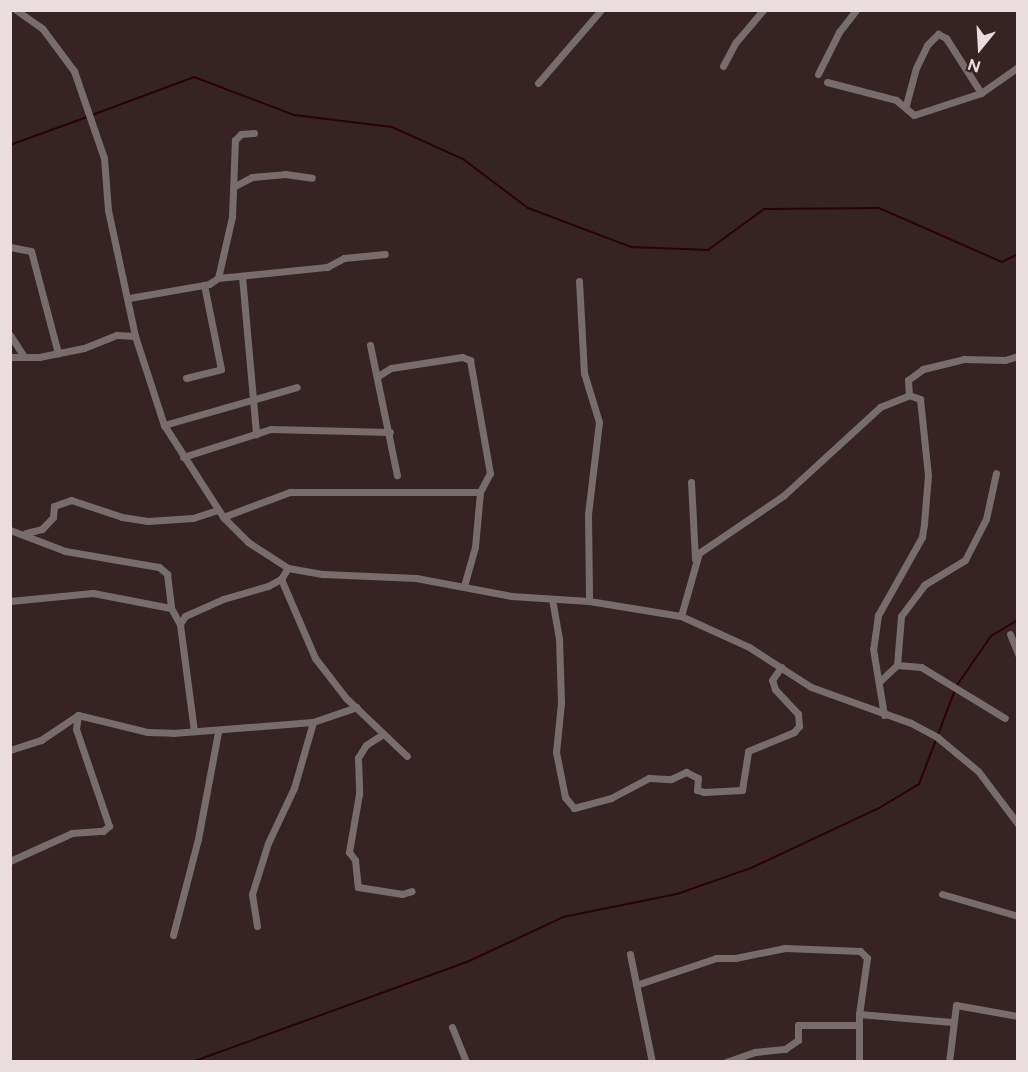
<!DOCTYPE html>
<style>
body{margin:0}
#map{position:relative;width:1028px;height:1072px;overflow:hidden;background:#362324;font-family:Figtree,sans-serif}
div>[style]{position:absolute}
[style*='--x']{left:calc(var(--x)*1px);top:calc(var(--y)*1px);width:calc(var(--w)*1px);rotate:calc(var(--a)*1deg)}
.stream>*{height:2px;margin:-1px;padding:0 1px;transform-origin:1px;border-radius:1px;background:#2d0006}
.street>*{height:7px;margin:-3.5px;padding:0 3.5px;transform-origin:3.5px;border-radius:3.5px;background:#776d6d}
span{translate:-50% -50%;white-space:nowrap;text-align:center;line-height:1.15;-webkit-text-stroke:5px #362324;paint-order:stroke}
.frame{position:absolute;inset:0;border:12px solid #eadddd;pointer-events:none}
.north{position:absolute;left:950px;top:18px;width:60px;height:60px;-webkit-text-stroke:4px #362324;paint-order:stroke;rotate:198deg;font-size:16px;font-weight:700;line-height:24px;text-align:center;color:#eadddd}
.north::after{content:'';display:block;margin:auto;width:21px;height:27px;background:#eadddd;clip-path:polygon(50% 0,100% 100%,50% 72%,0 100%)}
</style>
<div id="map">
<div class="stream">
<div style="--x:92;--y:115;--w:109;--a:-20.4"></div>
<div style="--x:194;--y:77;--w:107;--a:20.8"></div>
<div style="--x:294;--y:115;--w:99;--a:7"></div>
<div style="--x:392;--y:127;--w:78;--a:24.3"></div>
<div style="--x:463;--y:159;--w:81;--a:37"></div>
<div style="--x:528;--y:208;--w:110;--a:20.7"></div>
<div style="--x:631;--y:247;--w:77;--a:2.2"></div>
<div style="--x:708;--y:250;--w:69;--a:-36.2"></div>
<div style="--x:764;--y:209;--w:115;--a:-0.5"></div>
<div style="--x:879;--y:208;--w:134;--a:23.7"></div>
<div style="--x:1002;--y:262;--w:18;--a:-27"></div>
<div style="--x:10;--y:145;--w:82;--a:-20"></div>
<div style="--x:957;--y:685;--w:60;--a:-55.2"></div>
<div style="--x:991;--y:636;--w:31;--a:-31"></div>
<div style="--x:192;--y:1062;--w:293;--a:-20"></div>
<div style="--x:467;--y:962;--w:106;--a:-25.1"></div>
<div style="--x:563;--y:917;--w:116;--a:-11.4"></div>
<div style="--x:677;--y:894;--w:78;--a:-19.4"></div>
<div style="--x:751;--y:868;--w:141;--a:-25.1"></div>
<div style="--x:879;--y:808;--w:47;--a:-31"></div>
<div style="--x:919;--y:784;--w:101;--a:-69"></div>
</div>
<div class="street">
<div style="--x:16;--y:10;--w:32;--a:35"></div>
<div style="--x:42;--y:28;--w:54;--a:53.3"></div>
<div style="--x:74;--y:71;--w:92;--a:71"></div>
<div style="--x:104;--y:158;--w:52;--a:85.6"></div>
<div style="--x:108;--y:210;--w:129;--a:77.9"></div>
<div style="--x:135;--y:336;--w:94;--a:72"></div>
<div style="--x:164;--y:425;--w:109;--a:57.3"></div>
<div style="--x:223;--y:517;--w:35;--a:45"></div>
<div style="--x:248;--y:542;--w:48;--a:33"></div>
<div style="--x:288;--y:568;--w:36;--a:10"></div>
<div style="--x:323;--y:574;--w:93;--a:2.5"></div>
<div style="--x:416;--y:578;--w:97;--a:10.7"></div>
<div style="--x:511;--y:596;--w:78;--a:3.7"></div>
<div style="--x:589;--y:601;--w:93;--a:9.3"></div>
<div style="--x:681;--y:616;--w:75;--a:24.5"></div>
<div style="--x:749;--y:647;--w:74;--a:32.8"></div>
<div style="--x:811;--y:687;--w:106;--a:19.8"></div>
<div style="--x:911;--y:723;--w:30;--a:28"></div>
<div style="--x:937;--y:737;--w:53;--a:39.7"></div>
<div style="--x:978;--y:771;--w:66;--a:53"></div>
<div style="--x:723;--y:66;--w:27;--a:-62"></div>
<div style="--x:736;--y:42;--w:42;--a:-49.8"></div>
<div style="--x:818;--y:74;--w:47;--a:-63.4"></div>
<div style="--x:839;--y:32;--w:28;--a:-52"></div>
<div style="--x:827;--y:82;--w:71;--a:14.6"></div>
<div style="--x:896;--y:100;--w:23;--a:40"></div>
<div style="--x:914;--y:115;--w:71;--a:-18.2"></div>
<div style="--x:981;--y:93;--w:45;--a:-35.1"></div>
<div style="--x:538;--y:83;--w:96;--a:-49.2"></div>
<div style="--x:906;--y:105;--w:38;--a:-75"></div>
<div style="--x:916;--y:68;--w:25;--a:-64"></div>
<div style="--x:927;--y:45;--w:16;--a:-45"></div>
<div style="--x:938;--y:34;--w:9;--a:27"></div>
<div style="--x:946;--y:38;--w:65;--a:57.5"></div>
<div style="--x:235;--y:186;--w:19;--a:-28"></div>
<div style="--x:252;--y:177;--w:33;--a:-5"></div>
<div style="--x:285;--y:174;--w:27;--a:8"></div>
<div style="--x:10;--y:247;--w:21;--a:11"></div>
<div style="--x:31;--y:251;--w:106;--a:75.2"></div>
<div style="--x:242;--y:276;--w:159;--a:84.9"></div>
<div style="--x:218;--y:278;--w:110;--a:-5.8"></div>
<div style="--x:327;--y:267;--w:19;--a:-28"></div>
<div style="--x:344;--y:258;--w:41;--a:-5.6"></div>
<div style="--x:579;--y:281;--w:92;--a:86.9"></div>
<div style="--x:584;--y:373;--w:51;--a:73"></div>
<div style="--x:599;--y:422;--w:93;--a:96.8"></div>
<div style="--x:588;--y:514;--w:87;--a:89.3"></div>
<div style="--x:129;--y:298;--w:81;--a:-9.9"></div>
<div style="--x:209;--y:284;--w:11;--a:-34"></div>
<div style="--x:218;--y:278;--w:63;--a:-77.1"></div>
<div style="--x:232;--y:217;--w:77;--a:-87.8"></div>
<div style="--x:235;--y:140;--w:8;--a:-45"></div>
<div style="--x:241;--y:134;--w:13;--a:-4"></div>
<div style="--x:10;--y:335;--w:24;--a:57"></div>
<div style="--x:370;--y:345;--w:133;--a:78.3"></div>
<div style="--x:10;--y:357;--w:29;--a:0"></div>
<div style="--x:39;--y:357;--w:46;--a:-11.3"></div>
<div style="--x:84;--y:348;--w:35;--a:-22"></div>
<div style="--x:117;--y:335;--w:18;--a:3"></div>
<div style="--x:378;--y:376;--w:15;--a:-32"></div>
<div style="--x:391;--y:368;--w:72;--a:-8.8"></div>
<div style="--x:462;--y:357;--w:9;--a:21"></div>
<div style="--x:470;--y:360;--w:115;--a:80"></div>
<div style="--x:490;--y:473;--w:21;--a:118"></div>
<div style="--x:480;--y:492;--w:55;--a:95.2"></div>
<div style="--x:475;--y:547;--w:41;--a:105.8"></div>
<div style="--x:186;--y:378;--w:36;--a:-14"></div>
<div style="--x:221;--y:369;--w:86;--a:-101.4"></div>
<div style="--x:909;--y:395;--w:15;--a:-94"></div>
<div style="--x:908;--y:380;--w:19;--a:-36"></div>
<div style="--x:923;--y:369;--w:42;--a:-13.7"></div>
<div style="--x:964;--y:359;--w:41;--a:1.4"></div>
<div style="--x:1005;--y:360;--w:14;--a:-17"></div>
<div style="--x:164;--y:425;--w:138;--a:-15.9"></div>
<div style="--x:183;--y:457;--w:92;--a:-17.7"></div>
<div style="--x:271;--y:429;--w:119;--a:1.4"></div>
<div style="--x:691;--y:482;--w:77;--a:87"></div>
<div style="--x:223;--y:517;--w:72;--a:-20.5"></div>
<div style="--x:290;--y:492;--w:190;--a:0"></div>
<div style="--x:10;--y:530;--w:59;--a:20.9"></div>
<div style="--x:65;--y:551;--w:95;--a:9.7"></div>
<div style="--x:159;--y:567;--w:11;--a:41"></div>
<div style="--x:167;--y:574;--w:34;--a:83"></div>
<div style="--x:171;--y:608;--w:18;--a:61"></div>
<div style="--x:26;--y:533;--w:16;--a:-14"></div>
<div style="--x:42;--y:529;--w:16;--a:-47"></div>
<div style="--x:53;--y:517;--w:11;--a:-85"></div>
<div style="--x:54;--y:506;--w:18;--a:-19"></div>
<div style="--x:71;--y:500;--w:54;--a:18.4"></div>
<div style="--x:122;--y:517;--w:26;--a:9"></div>
<div style="--x:148;--y:521;--w:45;--a:-3.8"></div>
<div style="--x:193;--y:518;--w:26;--a:-18"></div>
<div style="--x:281;--y:579;--w:86;--a:66.7"></div>
<div style="--x:315;--y:658;--w:51;--a:52.2"></div>
<div style="--x:346;--y:698;--w:84;--a:43.6"></div>
<div style="--x:552;--y:599;--w:40;--a:80"></div>
<div style="--x:559;--y:638;--w:65;--a:88.2"></div>
<div style="--x:561;--y:703;--w:49;--a:95.8"></div>
<div style="--x:556;--y:752;--w:46;--a:78.7"></div>
<div style="--x:565;--y:797;--w:14;--a:51"></div>
<div style="--x:574;--y:808;--w:38;--a:-15"></div>
<div style="--x:611;--y:798;--w:43;--a:-27.8"></div>
<div style="--x:649;--y:778;--w:22;--a:3"></div>
<div style="--x:671;--y:779;--w:17;--a:-25"></div>
<div style="--x:686;--y:772;--w:13;--a:27"></div>
<div style="--x:698;--y:778;--w:12;--a:95"></div>
<div style="--x:697;--y:790;--w:7;--a:16"></div>
<div style="--x:704;--y:792;--w:38;--a:-3"></div>
<div style="--x:742;--y:790;--w:39;--a:-81"></div>
<div style="--x:748;--y:751;--w:50;--a:-22.4"></div>
<div style="--x:794;--y:732;--w:8;--a:-50"></div>
<div style="--x:799;--y:726;--w:12;--a:-95"></div>
<div style="--x:798;--y:714;--w:34;--a:-133"></div>
<div style="--x:775;--y:689;--w:9;--a:-108"></div>
<div style="--x:772;--y:680;--w:16;--a:-55"></div>
<div style="--x:10;--y:601;--w:83;--a:-5.5"></div>
<div style="--x:93;--y:593;--w:79;--a:10.9"></div>
<div style="--x:681;--y:616;--w:66;--a:-74.1"></div>
<div style="--x:699;--y:553;--w:102;--a:-34.2"></div>
<div style="--x:783;--y:496;--w:132;--a:-42.5"></div>
<div style="--x:880;--y:407;--w:31;--a:-22"></div>
<div style="--x:909;--y:395;--w:12;--a:20"></div>
<div style="--x:920;--y:399;--w:76;--a:84"></div>
<div style="--x:928;--y:475;--w:49;--a:94.7"></div>
<div style="--x:924;--y:524;--w:13;--a:99"></div>
<div style="--x:922;--y:537;--w:90;--a:119.4"></div>
<div style="--x:878;--y:615;--w:34;--a:98"></div>
<div style="--x:873;--y:649;--w:67;--a:80.5"></div>
<div style="--x:1010;--y:634;--w:22;--a:68"></div>
<div style="--x:897;--y:665;--w:49;--a:-85.3"></div>
<div style="--x:901;--y:616;--w:39;--a:-53"></div>
<div style="--x:924;--y:585;--w:48;--a:-31.4"></div>
<div style="--x:965;--y:560;--w:46;--a:-62.9"></div>
<div style="--x:986;--y:519;--w:47;--a:-77.7"></div>
<div style="--x:880;--y:681;--w:23;--a:-43"></div>
<div style="--x:897;--y:665;--w:24;--a:5"></div>
<div style="--x:921;--y:667;--w:98;--a:31.3"></div>
<div style="--x:78;--y:715;--w:72;--a:13.7"></div>
<div style="--x:148;--y:732;--w:25;--a:2"></div>
<div style="--x:173;--y:733;--w:140;--a:-4.5"></div>
<div style="--x:313;--y:722;--w:46;--a:-18.8"></div>
<div style="--x:194;--y:731;--w:108;--a:-97.5"></div>
<div style="--x:180;--y:624;--w:9;--a:-58"></div>
<div style="--x:185;--y:616;--w:42;--a:-24.1"></div>
<div style="--x:223;--y:599;--w:47;--a:-16.1"></div>
<div style="--x:268;--y:586;--w:15;--a:-28"></div>
<div style="--x:281;--y:579;--w:13;--a:-58"></div>
<div style="--x:383;--y:734;--w:20;--a:147"></div>
<div style="--x:366;--y:745;--w:15;--a:122"></div>
<div style="--x:358;--y:758;--w:36;--a:88"></div>
<div style="--x:359;--y:794;--w:59;--a:99.8"></div>
<div style="--x:349;--y:852;--w:10;--a:53"></div>
<div style="--x:355;--y:860;--w:27;--a:84"></div>
<div style="--x:358;--y:887;--w:45;--a:9"></div>
<div style="--x:402;--y:894;--w:10;--a:-17"></div>
<div style="--x:10;--y:750;--w:33;--a:-18"></div>
<div style="--x:41;--y:740;--w:45;--a:-34"></div>
<div style="--x:10;--y:861;--w:68;--a:-24.3"></div>
<div style="--x:72;--y:833;--w:31;--a:-4"></div>
<div style="--x:103;--y:831;--w:8;--a:-40"></div>
<div style="--x:109;--y:826;--w:102;--a:-108.8"></div>
<div style="--x:76;--y:729;--w:14;--a:-82"></div>
<div style="--x:942;--y:894;--w:79;--a:16.1"></div>
<div style="--x:257;--y:926;--w:32;--a:-99"></div>
<div style="--x:252;--y:894;--w:53;--a:-72.6"></div>
<div style="--x:268;--y:843;--w:61;--a:-64.7"></div>
<div style="--x:294;--y:788;--w:69;--a:-73.9"></div>
<div style="--x:173;--y:935;--w:99;--a:-75.4"></div>
<div style="--x:198;--y:839;--w:109;--a:-79.4"></div>
<div style="--x:630;--y:954;--w:110;--a:78.5"></div>
<div style="--x:636;--y:985;--w:84;--a:-18.6"></div>
<div style="--x:716;--y:958;--w:19;--a:0"></div>
<div style="--x:735;--y:958;--w:51;--a:-11.3"></div>
<div style="--x:785;--y:948;--w:75;--a:2.3"></div>
<div style="--x:860;--y:951;--w:10;--a:45"></div>
<div style="--x:867;--y:958;--w:57;--a:98.1"></div>
<div style="--x:859;--y:1014;--w:48;--a:90"></div>
<div style="--x:859;--y:1014;--w:93;--a:4.9"></div>
<div style="--x:452;--y:1027;--w:38;--a:68"></div>
<div style="--x:726;--y:1062;--w:31;--a:-19"></div>
<div style="--x:755;--y:1052;--w:30;--a:-6"></div>
<div style="--x:785;--y:1049;--w:16;--a:-35"></div>
<div style="--x:798;--y:1040;--w:15;--a:-90"></div>
<div style="--x:798;--y:1025;--w:60;--a:0"></div>
<div style="--x:949;--y:1062;--w:57;--a:-83"></div>
<div style="--x:956;--y:1005;--w:63;--a:10.1"></div>
</div>
<div class="frame"></div>
<div class="north">N</div>
</div>
